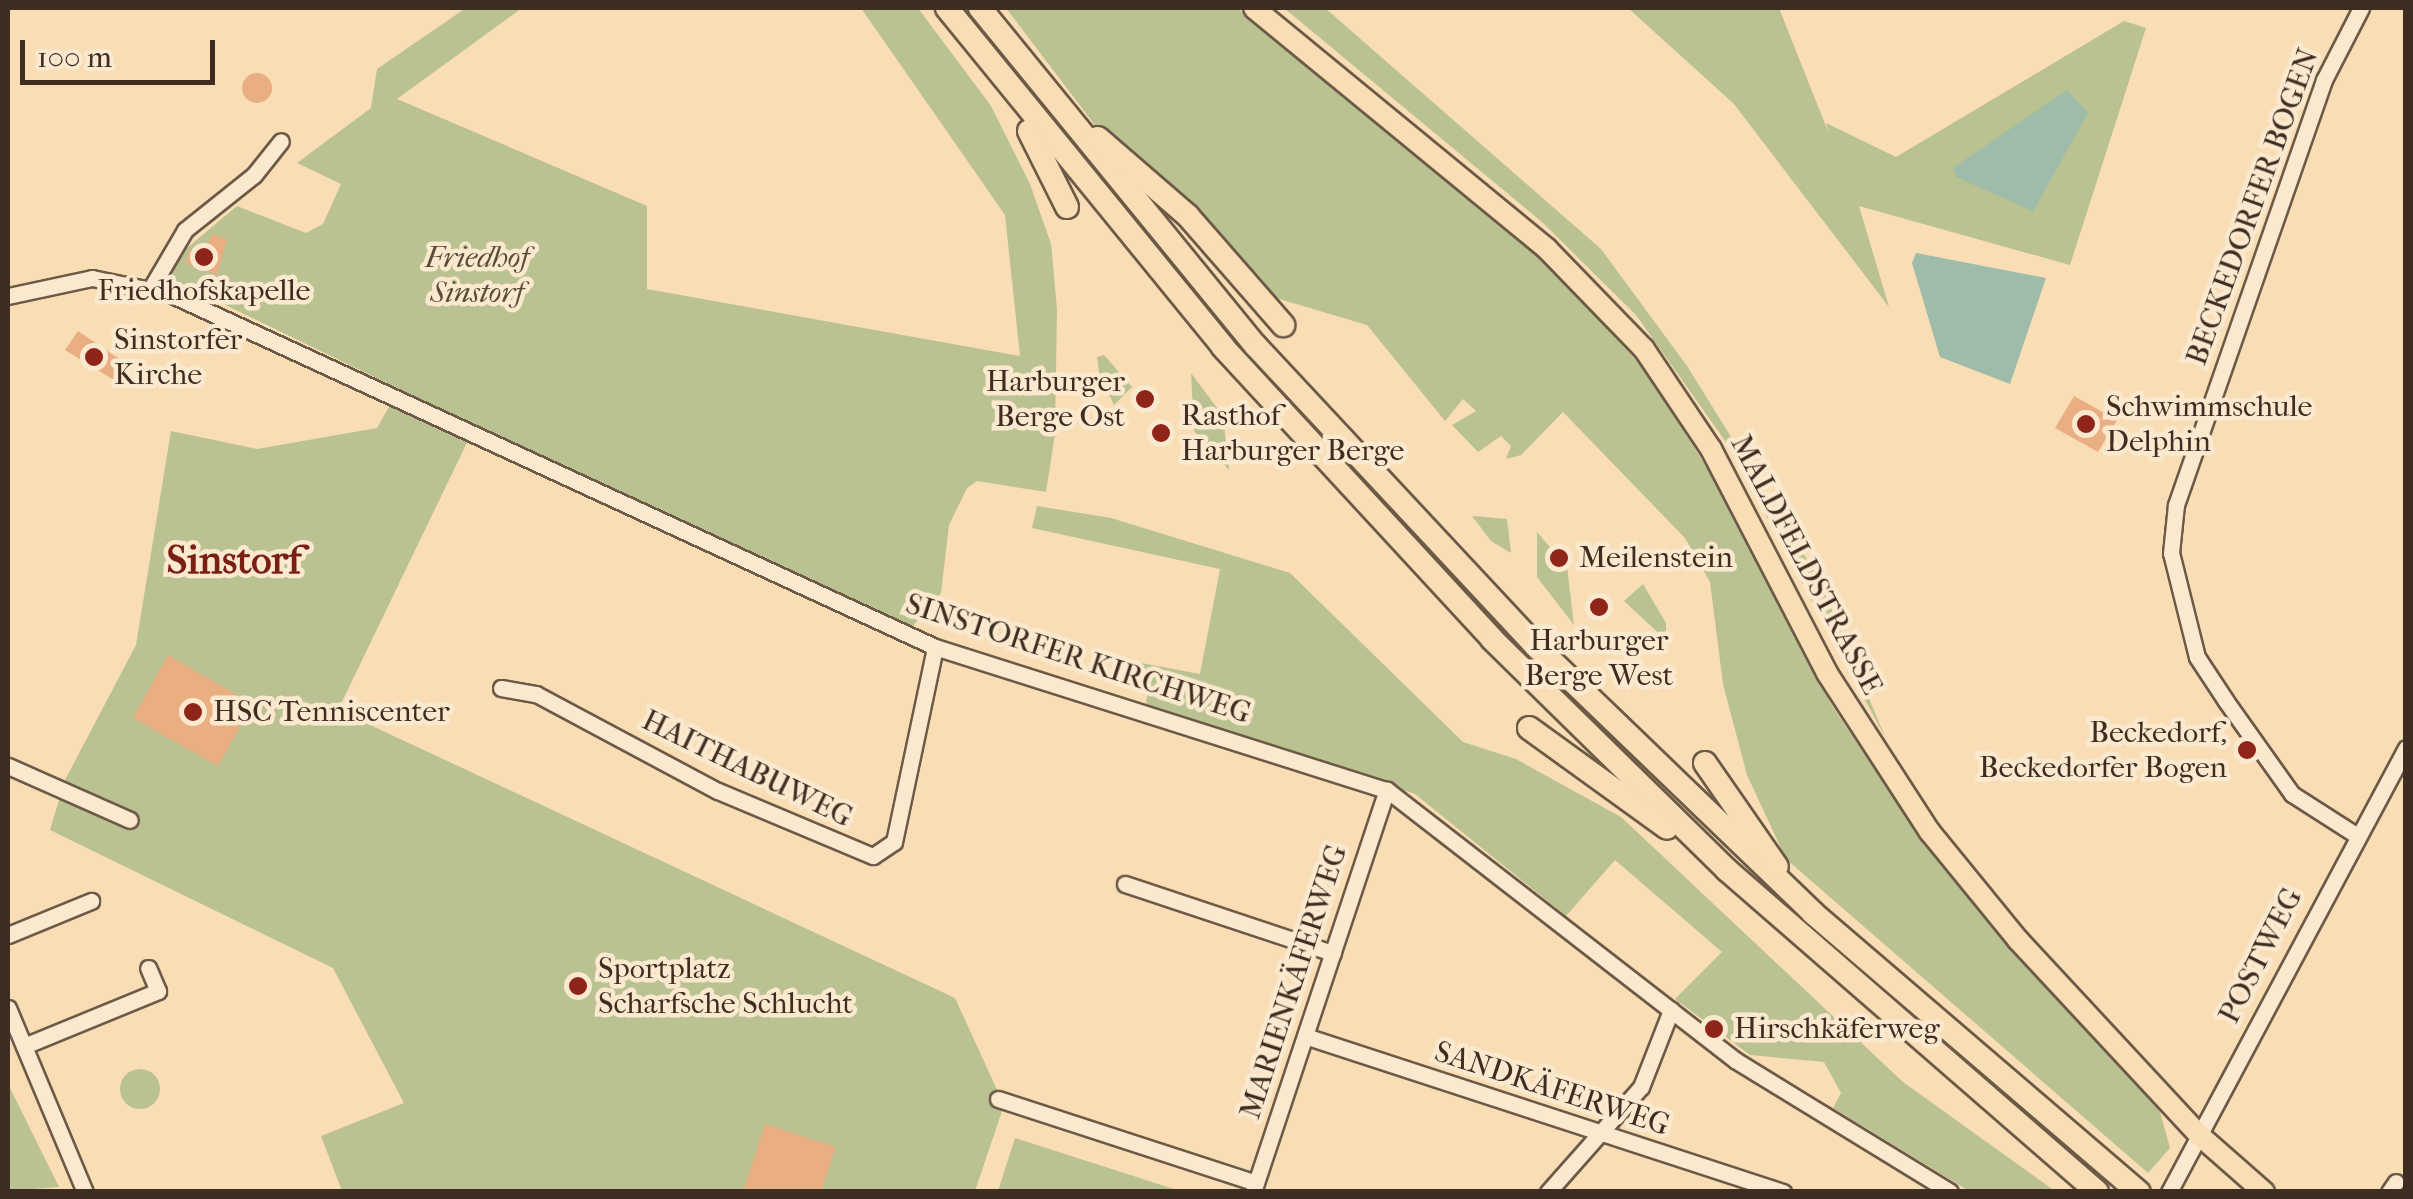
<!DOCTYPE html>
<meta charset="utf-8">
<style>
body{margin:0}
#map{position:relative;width:2413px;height:1199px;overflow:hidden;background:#f8ddb5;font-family:"IM FELL French Canon",serif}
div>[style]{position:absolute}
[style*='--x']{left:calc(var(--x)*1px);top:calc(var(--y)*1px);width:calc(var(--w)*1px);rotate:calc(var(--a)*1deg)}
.green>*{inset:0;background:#b9c290}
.round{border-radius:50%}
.water>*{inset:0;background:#9ebca9}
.building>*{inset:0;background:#eaae83}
.roads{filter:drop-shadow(2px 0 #6c5a46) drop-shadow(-2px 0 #6c5a46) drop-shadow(0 2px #6c5a46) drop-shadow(0 -2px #6c5a46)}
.minor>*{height:15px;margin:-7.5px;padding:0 7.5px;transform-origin:7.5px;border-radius:7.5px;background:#fae9cf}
.major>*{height:20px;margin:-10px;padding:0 10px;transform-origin:10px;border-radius:10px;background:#f8ddb5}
.highway>*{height:22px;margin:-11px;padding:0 11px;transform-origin:11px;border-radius:11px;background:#f8ddb5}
.dots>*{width:28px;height:28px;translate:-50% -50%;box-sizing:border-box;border:5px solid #fae9cf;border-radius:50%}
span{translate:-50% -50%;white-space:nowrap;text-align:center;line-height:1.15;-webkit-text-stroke:9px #fae9cf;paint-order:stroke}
.street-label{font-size:30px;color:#3d2e21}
.park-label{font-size:30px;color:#564c37;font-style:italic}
.poi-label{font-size:30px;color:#3d2e21}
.left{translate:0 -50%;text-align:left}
.right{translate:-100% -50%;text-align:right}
.district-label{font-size:40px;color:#7a1f14;font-weight:700}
.frame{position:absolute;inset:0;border:10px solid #3d2e21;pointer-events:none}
.scale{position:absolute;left:20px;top:40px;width:195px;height:45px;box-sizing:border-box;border:5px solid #3d2e21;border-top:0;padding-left:12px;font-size:30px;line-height:35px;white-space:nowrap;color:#3d2e21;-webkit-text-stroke:8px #fae9cf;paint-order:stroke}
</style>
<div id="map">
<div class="green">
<div style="clip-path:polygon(466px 8px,522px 8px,397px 99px,647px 206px,647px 289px,1020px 356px,1005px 215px,861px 8px,918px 8px,991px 106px,1030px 184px,1051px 244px,1057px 309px,1055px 434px,1046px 492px,977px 481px,967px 488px,949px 525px,941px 593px,912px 627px,475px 426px,338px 710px,955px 998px,1004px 1105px,975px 1191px,342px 1191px,321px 1136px,404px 1103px,333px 968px,50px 830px,65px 780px,136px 645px,171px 431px,257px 449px,377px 428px,399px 389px,172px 279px,168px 264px,237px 206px,306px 233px,323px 224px,341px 184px,297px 163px,371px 108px,377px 69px)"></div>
<div style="clip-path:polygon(1006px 8px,1237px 8px,1543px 259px,1646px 371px,1712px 476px,1831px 704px,1893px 797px,2160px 1112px,2170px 1148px,2148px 1173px,1786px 859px,1747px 775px,1723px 684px,1710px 582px,1685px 538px,1563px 412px,1521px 455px,1506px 459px,1511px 446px,1501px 436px,1478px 452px,1452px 425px,1476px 411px,1463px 399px,1445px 421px,1367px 325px,1269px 296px,1196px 213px,1094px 124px)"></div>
<div style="clip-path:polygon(1284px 8px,1325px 8px,1601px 249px,1687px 366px,1818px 577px,1886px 739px,1728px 445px,1636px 315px,1542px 222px)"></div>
<div style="clip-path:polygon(1628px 8px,1779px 8px,1829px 134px,1826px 123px,1896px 157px,2124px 21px,2146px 28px,2070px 265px,1859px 206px,1889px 307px,1734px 104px)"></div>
<div style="clip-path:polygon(1104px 355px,1132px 387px,1114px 405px,1099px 372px,1097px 357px)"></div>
<div style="clip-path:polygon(1191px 373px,1223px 416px,1229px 470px,1194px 431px)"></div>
<div style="clip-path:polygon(1037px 506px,1111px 518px,1290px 573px,1463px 742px,1516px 759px,1621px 817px,1903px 1082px,2055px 1191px,1969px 1191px,1833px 1108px,1841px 1093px,1824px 1062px,1750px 1055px,1675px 999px,1722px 952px,1615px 860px,1566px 916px,1415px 794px,1146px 704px,1148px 690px,1134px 685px,1136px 662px,1200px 674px,1220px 569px,1032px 528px)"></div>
<div style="clip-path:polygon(1472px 516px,1507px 519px,1511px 553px,1491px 541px)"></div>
<div style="clip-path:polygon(1537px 532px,1567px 567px,1574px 625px,1537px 577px)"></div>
<div style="clip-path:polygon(1643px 584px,1666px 623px,1666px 640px,1624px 601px)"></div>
<div class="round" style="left:120px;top:1069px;width:40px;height:40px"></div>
<div style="clip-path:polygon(8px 1084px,59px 1187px,8px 1191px)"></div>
<div style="clip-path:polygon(1015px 1138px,1180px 1191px,998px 1191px)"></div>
</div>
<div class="water">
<div style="clip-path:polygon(2067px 90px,2088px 113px,2033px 211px,1956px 177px,1953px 168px)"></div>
<div style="clip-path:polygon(1916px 253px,2046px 278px,2010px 384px,1940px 357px,1912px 263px)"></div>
</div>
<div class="building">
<div class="round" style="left:242px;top:73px;width:30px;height:30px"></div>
<div style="clip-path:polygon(212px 234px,227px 239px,217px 275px,185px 263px,190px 249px,204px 254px)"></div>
<div style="clip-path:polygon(78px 331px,121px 360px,126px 368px,117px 382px,65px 350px)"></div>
<div style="clip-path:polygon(2074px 396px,2117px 420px,2098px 452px,2055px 428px)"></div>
<div style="clip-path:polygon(168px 655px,253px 704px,218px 766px,133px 718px)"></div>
<div style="clip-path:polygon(765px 1124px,836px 1147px,821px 1192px,744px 1189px)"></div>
</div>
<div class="roads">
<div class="minor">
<div style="--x:151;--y:288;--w:67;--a:-59.6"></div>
<div style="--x:185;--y:230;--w:88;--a:-38.6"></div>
<div style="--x:254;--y:175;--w:43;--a:-51.5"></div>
<div style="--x:8;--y:296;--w:86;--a:-12.1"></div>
<div style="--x:92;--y:278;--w:80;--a:11.6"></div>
<div style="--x:170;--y:294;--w:843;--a:24.77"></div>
<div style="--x:935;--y:647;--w:474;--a:17.6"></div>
<div style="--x:1387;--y:790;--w:440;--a:37.8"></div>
<div style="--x:1735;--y:1060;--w:252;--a:31.5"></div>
<div style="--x:501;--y:688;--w:36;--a:10"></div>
<div style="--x:536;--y:694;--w:206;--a:28.1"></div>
<div style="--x:718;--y:791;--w:168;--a:22.8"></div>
<div style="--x:873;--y:856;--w:25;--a:-34"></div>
<div style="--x:894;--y:842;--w:199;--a:-78.1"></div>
<div style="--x:8;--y:766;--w:133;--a:23.9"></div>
<div style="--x:2356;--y:835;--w:76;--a:-147.4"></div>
<div style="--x:2292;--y:794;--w:114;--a:-125.4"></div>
<div style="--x:2226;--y:701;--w:53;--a:-123.4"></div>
<div style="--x:2197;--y:657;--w:107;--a:-104"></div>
<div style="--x:2171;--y:553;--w:48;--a:-84.1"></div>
<div style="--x:2176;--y:505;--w:450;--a:-70.8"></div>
<div style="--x:2324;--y:80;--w:81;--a:-62.8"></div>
<div style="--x:1125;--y:884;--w:219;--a:18.4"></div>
<div style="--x:8;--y:935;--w:90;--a:-22.3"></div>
<div style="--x:8;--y:1008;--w:199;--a:67.3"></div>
<div style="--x:1305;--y:1036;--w:503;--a:18.07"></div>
<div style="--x:24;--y:1046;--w:145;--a:-22.3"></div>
<div style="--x:158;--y:991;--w:25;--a:-113"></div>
<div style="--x:998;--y:1099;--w:271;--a:18"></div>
<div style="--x:1253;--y:1192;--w:424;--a:-71.6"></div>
<div style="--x:1548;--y:1192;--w:140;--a:-48.5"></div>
<div style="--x:1641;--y:1087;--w:83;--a:-68.7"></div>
<div style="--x:2169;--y:1192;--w:503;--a:-61.91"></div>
<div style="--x:2389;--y:1192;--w:12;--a:-55"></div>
</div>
<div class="major">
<div style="--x:1254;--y:8;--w:379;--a:39.4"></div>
<div style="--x:1547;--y:249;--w:139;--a:45.9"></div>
<div style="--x:1644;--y:349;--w:120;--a:56.2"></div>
<div style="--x:1711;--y:449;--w:252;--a:62.6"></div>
<div style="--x:1827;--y:673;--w:189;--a:57.1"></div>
<div style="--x:1930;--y:832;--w:139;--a:50.8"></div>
<div style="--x:2018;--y:940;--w:265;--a:47.1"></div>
<div style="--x:2198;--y:1134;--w:88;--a:41.3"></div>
</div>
<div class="highway">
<div style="--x:947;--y:8;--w:437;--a:50.8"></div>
<div style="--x:1223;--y:347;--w:397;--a:47.3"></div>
<div style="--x:1492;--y:639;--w:330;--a:44.5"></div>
<div style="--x:1727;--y:870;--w:490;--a:41"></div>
<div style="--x:980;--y:8;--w:436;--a:50.8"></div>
<div style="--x:1256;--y:346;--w:413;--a:47"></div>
<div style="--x:1538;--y:648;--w:382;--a:43.9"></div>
<div style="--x:1813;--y:913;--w:429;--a:40.6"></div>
<div style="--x:1029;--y:131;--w:85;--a:63.4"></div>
<div style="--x:1098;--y:138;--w:119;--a:40.9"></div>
<div style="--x:1188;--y:216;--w:145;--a:48.9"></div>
<div style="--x:1529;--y:728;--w:170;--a:35.9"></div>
<div style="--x:1705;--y:763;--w:126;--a:55.3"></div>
</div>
</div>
<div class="dots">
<div style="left:204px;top:257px;background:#8f2418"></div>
<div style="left:94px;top:357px;background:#8f2418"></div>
<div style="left:1145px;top:399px;background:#8f2418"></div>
<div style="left:2086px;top:424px;background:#8f2418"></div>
<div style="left:1161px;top:433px;background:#8f2418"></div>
<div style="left:1559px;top:558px;background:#8f2418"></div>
<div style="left:1599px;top:607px;background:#8f2418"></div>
<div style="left:193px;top:712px;background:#8f2418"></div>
<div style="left:2247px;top:750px;background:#8f2418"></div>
<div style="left:578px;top:986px;background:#8f2418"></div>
<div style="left:1714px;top:1029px;background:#8f2418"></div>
</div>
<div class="street-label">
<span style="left:2253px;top:207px;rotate:-70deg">BECKEDORFER BOGEN</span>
<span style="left:1806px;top:565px;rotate:62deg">MALDFELDSTRASSE</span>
<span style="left:1078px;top:659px;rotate:18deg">SINSTORFER KIRCHWEG</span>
<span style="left:747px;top:769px;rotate:26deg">HAITHABUWEG</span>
<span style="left:2261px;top:956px;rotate:-63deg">POSTWEG</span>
<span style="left:1294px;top:982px;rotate:-72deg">MARIENKÄFERWEG</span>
<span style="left:1552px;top:1089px;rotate:18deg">SANDKÄFERWEG</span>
</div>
<div class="park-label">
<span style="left:477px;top:275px">Friedhof<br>Sinstorf</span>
</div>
<div class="poi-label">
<span style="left:204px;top:291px">Friedhofskapelle</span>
<span class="left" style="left:114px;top:357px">Sinstorfer<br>Kirche</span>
<span class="right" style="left:1125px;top:399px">Harburger<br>Berge Ost</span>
<span class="left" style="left:2106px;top:424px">Schwimmschule<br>Delphin</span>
<span class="left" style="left:1181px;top:433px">Rasthof<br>Harburger Berge</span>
<span class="left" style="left:1579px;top:558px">Meilenstein</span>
<span style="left:1599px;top:658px">Harburger<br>Berge West</span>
<span class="left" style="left:213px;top:712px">HSC Tenniscenter</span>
<span class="right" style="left:2227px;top:750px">Beckedorf,<br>Beckedorfer Bogen</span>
<span class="left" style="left:598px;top:986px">Sportplatz<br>Scharfsche Schlucht</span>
<span class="left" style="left:1734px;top:1029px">Hirschkäferweg</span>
</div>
<div class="district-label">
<span style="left:234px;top:560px">Sinstorf</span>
</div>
<div class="frame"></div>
<div class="scale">100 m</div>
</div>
